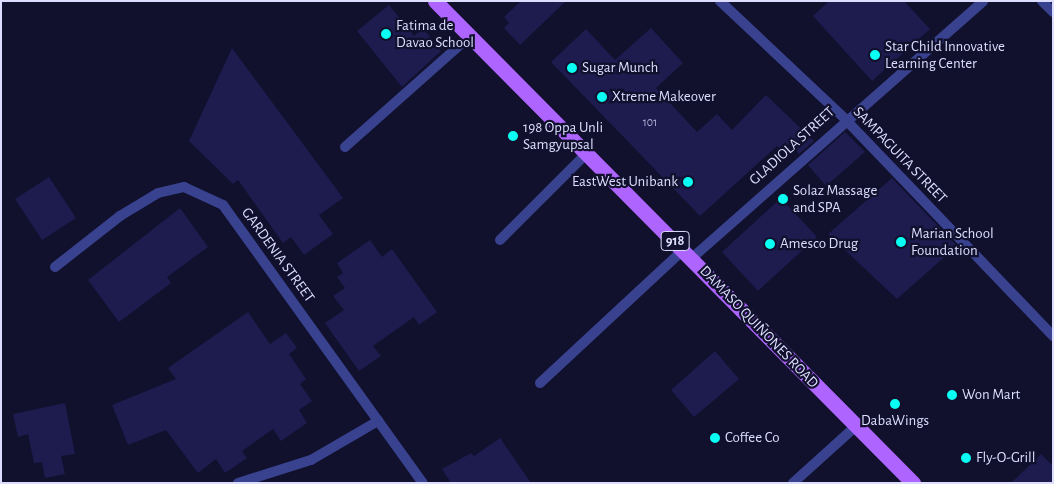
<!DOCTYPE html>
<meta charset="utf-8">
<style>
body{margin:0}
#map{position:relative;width:1054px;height:484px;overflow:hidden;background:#11102d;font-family:"Alegreya Sans",sans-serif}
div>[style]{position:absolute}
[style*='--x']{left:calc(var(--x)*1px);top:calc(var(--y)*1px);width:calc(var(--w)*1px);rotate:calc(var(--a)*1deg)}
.building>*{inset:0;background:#1e1b4f}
.lane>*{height:10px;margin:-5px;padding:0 5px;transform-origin:5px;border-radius:5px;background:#39428f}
.street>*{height:10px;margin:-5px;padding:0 5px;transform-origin:5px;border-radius:5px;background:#39428f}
.primary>*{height:15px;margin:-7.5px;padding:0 7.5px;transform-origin:7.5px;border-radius:7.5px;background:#ae64ff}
.dots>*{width:14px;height:14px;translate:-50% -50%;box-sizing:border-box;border:2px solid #11102d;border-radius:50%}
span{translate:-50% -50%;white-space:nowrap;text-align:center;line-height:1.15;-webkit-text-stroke:4.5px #11102d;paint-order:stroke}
.number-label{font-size:12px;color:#adadd3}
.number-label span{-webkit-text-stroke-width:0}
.shield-label span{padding:1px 4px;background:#11102d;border:1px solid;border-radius:4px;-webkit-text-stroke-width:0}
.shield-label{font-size:14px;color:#dddeff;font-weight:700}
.poi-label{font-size:15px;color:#dddeff}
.left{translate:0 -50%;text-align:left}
.right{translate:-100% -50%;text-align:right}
.street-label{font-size:15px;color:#dddeff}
.frame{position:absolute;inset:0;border:2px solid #dddeff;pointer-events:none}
</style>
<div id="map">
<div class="building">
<div style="clip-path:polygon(521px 1px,566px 1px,520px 45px,504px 28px,509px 23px,504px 17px)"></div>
<div style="clip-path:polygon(829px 1px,904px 1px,930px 29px,872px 81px,813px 16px)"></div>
<div style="clip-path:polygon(389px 5px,414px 36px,423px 28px,441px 51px,402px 87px,357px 31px)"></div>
<div style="clip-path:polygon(651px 28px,683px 63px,656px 88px,697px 132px,717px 114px,732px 130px,766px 95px,814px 141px,799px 154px,790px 143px,782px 151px,777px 146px,700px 216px,551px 62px,586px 29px,615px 60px)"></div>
<div style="clip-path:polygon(232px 48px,343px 198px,319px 215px,333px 234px,304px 255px,291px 237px,283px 243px,238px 180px,233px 184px,189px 141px)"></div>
<div style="clip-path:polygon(845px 132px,865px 152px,826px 186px,808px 165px)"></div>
<div style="clip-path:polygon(49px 177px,76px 218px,42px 240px,15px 199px)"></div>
<div style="clip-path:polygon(892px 178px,957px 246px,897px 299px,828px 234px)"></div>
<div style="clip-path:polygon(781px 198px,817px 237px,758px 291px,722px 252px)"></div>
<div style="clip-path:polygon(180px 208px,208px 247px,167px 277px,171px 283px,119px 322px,88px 280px)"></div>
<div style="clip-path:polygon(370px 240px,382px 257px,392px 249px,437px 312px,419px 325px,414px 317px,373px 346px,381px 356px,359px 371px,325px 323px,344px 310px,333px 296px,345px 288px,337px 277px,343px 273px,337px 263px)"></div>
<div style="clip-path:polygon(248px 312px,270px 344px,286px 333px,297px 348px,289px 354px,306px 379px,300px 384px,312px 401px,299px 410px,307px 423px,281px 441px,273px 429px,242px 451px,247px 458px,225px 473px,216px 459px,198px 473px,166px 430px,128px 445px,112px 405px,176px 379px,168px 368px)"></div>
<div style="clip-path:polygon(715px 351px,739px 379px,694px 417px,671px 390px)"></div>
<div style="clip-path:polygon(65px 403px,75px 454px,61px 456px,65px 474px,45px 478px,42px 462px,34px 463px,28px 434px,18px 437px,13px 414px)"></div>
<div style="clip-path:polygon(500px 438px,531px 483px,451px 483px,442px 469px,471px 453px,474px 456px)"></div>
<div style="clip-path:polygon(1041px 454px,1053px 466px,1053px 483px,1011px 483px)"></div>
</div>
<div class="lane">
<div style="--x:345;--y:147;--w:167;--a:-41.6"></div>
<div style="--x:500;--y:240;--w:123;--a:-45"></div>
<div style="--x:540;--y:383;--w:197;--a:-42.9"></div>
<div style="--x:793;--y:483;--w:85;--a:-42.1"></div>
</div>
<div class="street">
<div style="--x:720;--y:1;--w:172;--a:43.3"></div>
<div style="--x:845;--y:119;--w:301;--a:46.2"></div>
<div style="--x:1042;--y:1;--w:16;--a:45"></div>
<div style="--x:692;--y:258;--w:388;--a:-41.4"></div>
<div style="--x:55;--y:267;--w:83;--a:-38.1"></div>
<div style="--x:120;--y:216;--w:44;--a:-31.2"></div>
<div style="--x:158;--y:193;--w:27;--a:-13"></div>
<div style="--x:184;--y:187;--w:43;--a:24.8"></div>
<div style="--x:223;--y:205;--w:342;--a:54.3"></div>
<div style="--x:238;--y:483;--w:77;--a:-17.5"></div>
<div style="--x:311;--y:460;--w:78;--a:-30.2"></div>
</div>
<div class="primary">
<div style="--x:435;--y:1;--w:679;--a:45.24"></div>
</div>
<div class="dots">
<div style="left:386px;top:34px;background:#09fff3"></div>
<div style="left:875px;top:55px;background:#09fff3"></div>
<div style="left:572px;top:68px;background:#09fff3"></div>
<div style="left:602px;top:97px;background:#09fff3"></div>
<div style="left:513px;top:136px;background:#09fff3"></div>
<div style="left:688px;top:182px;background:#09fff3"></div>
<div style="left:783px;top:199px;background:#09fff3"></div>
<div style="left:901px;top:242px;background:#09fff3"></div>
<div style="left:770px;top:244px;background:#09fff3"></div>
<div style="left:952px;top:395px;background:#09fff3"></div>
<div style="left:895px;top:404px;background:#09fff3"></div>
<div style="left:715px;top:438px;background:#09fff3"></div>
<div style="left:966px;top:458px;background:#09fff3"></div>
</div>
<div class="number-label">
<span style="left:650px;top:123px">101</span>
</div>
<div class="shield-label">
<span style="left:675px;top:241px">918</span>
</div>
<div class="poi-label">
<span class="left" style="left:396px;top:34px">Fatima de<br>Davao School</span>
<span class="left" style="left:885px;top:55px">Star Child Innovative<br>Learning Center</span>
<span class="left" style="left:582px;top:68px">Sugar Munch</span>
<span class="left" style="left:612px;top:97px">Xtreme Makeover</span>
<span class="left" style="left:523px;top:136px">198 Oppa Unli<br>Samgyupsal</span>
<span class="right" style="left:678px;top:182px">EastWest Unibank</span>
<span class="left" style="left:793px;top:199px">Solaz Massage<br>and SPA</span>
<span class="left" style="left:911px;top:242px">Marian School<br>Foundation</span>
<span class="left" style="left:780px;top:244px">Amesco Drug</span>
<span class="left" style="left:962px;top:395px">Won Mart</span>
<span style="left:895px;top:421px">DabaWings</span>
<span class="left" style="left:725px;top:438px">Coffee Co</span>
<span class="left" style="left:976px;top:458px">Fly-O-Grill</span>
</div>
<div class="street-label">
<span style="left:792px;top:146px;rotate:-42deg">GLADIOLA STREET</span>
<span style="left:900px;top:155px;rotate:46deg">SAMPAGUITA STREET</span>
<span style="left:278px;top:255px;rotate:54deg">GARDENIA STREET</span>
<span style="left:759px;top:327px;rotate:46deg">DAMASO QUIÑONES ROAD</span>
</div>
<div class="frame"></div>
</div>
